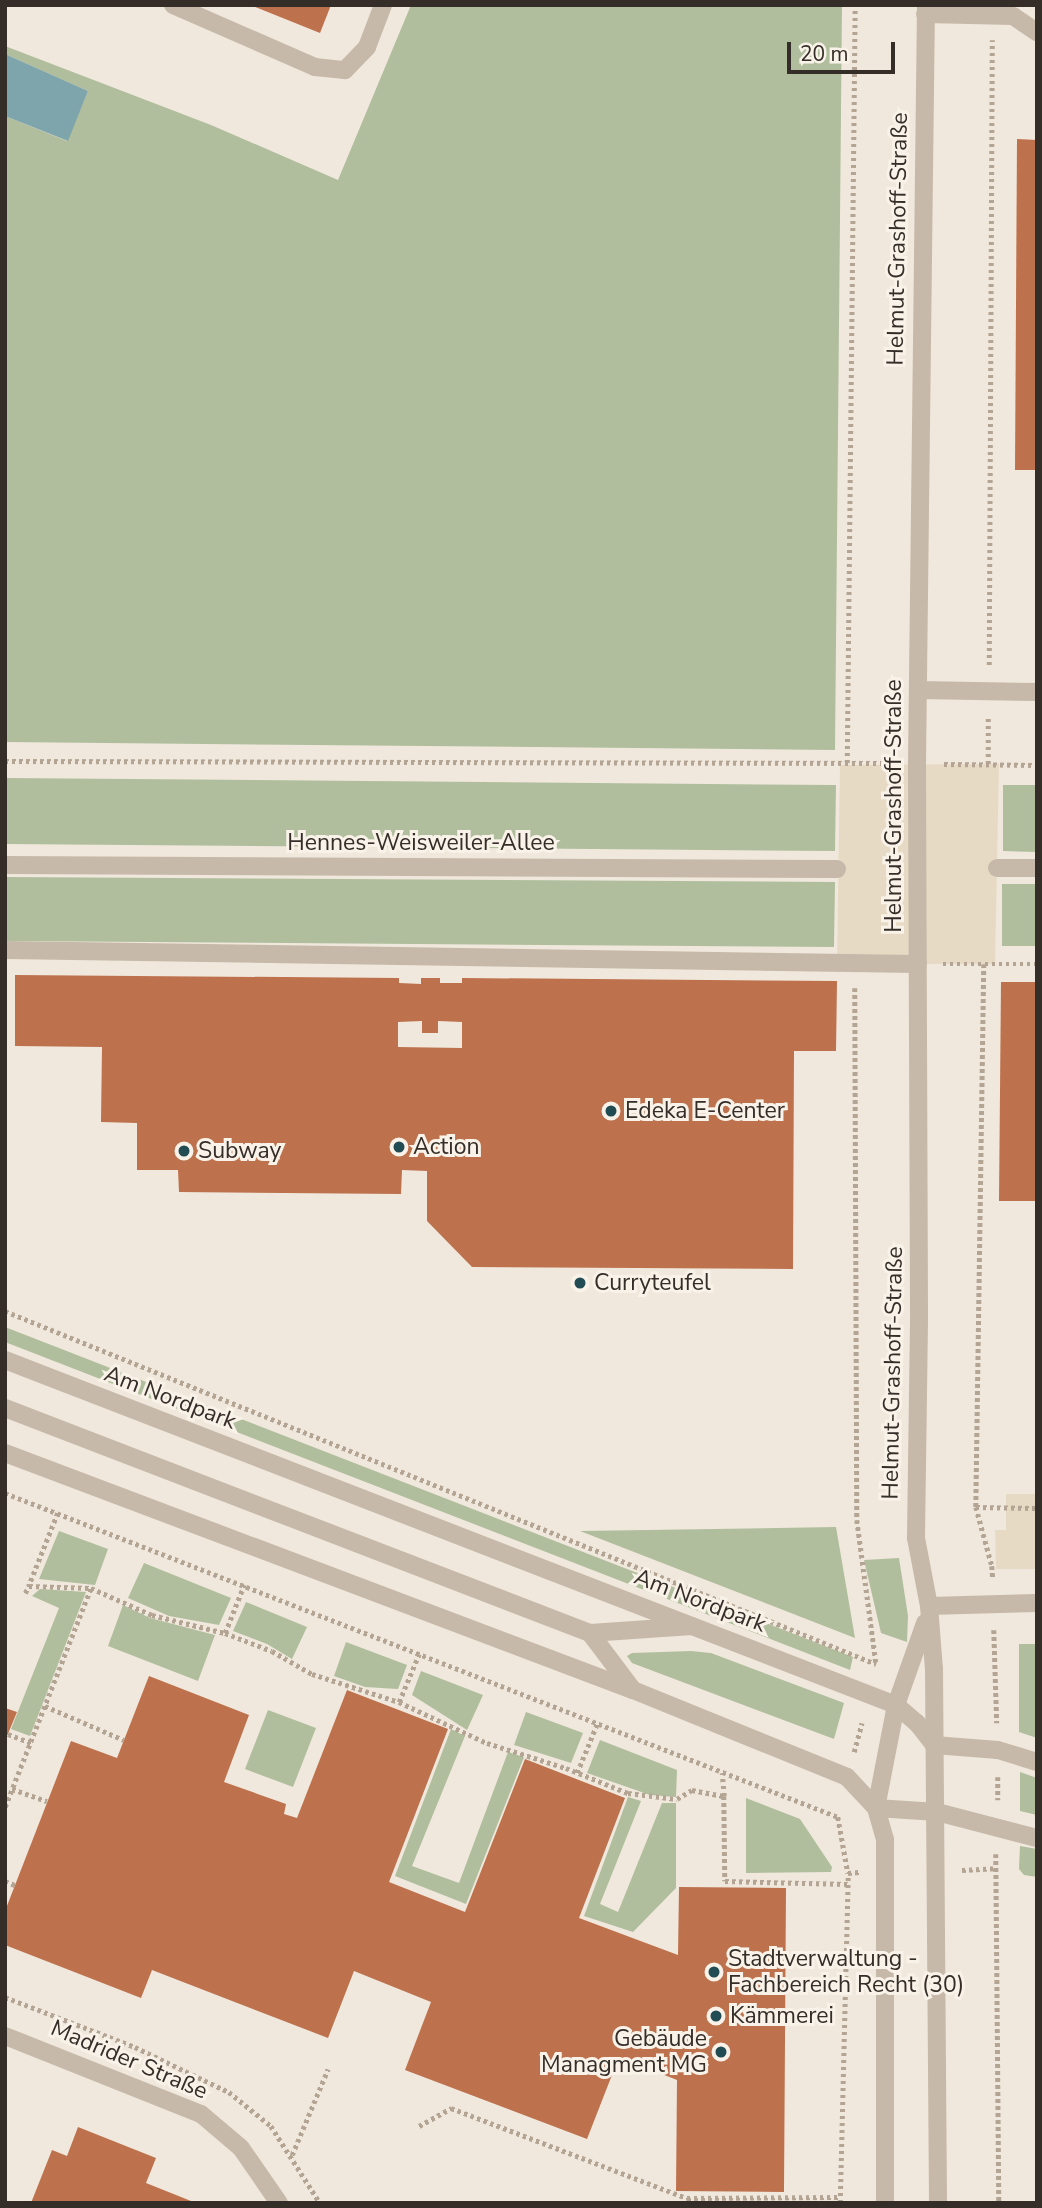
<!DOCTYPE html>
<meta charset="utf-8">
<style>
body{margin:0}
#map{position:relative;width:1042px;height:2208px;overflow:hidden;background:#f0e8dc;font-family:"Nunito Sans",sans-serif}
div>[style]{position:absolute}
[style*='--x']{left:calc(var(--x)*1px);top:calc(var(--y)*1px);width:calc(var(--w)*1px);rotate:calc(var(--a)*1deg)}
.green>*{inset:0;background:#b0be9d}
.plaza>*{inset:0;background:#e7dac4}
.water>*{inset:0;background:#7da5ab}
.building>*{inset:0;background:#bd714d}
.path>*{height:4.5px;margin-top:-2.25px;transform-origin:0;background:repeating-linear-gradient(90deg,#b3a493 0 3.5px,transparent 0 7px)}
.minor>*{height:18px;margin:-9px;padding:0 9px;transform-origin:9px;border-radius:9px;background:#c7b9a9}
.dots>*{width:19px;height:19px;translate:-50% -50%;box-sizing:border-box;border:4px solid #f8f2e8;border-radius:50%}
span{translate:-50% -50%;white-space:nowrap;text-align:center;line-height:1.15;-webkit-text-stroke:6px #f8f2e8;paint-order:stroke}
.street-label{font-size:23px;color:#352d28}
.poi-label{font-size:23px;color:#352d28}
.left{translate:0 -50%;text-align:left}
.right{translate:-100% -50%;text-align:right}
.frame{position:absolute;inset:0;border:7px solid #352d28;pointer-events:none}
.scale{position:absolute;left:787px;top:42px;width:108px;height:32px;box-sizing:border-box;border:4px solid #352d28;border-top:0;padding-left:9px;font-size:21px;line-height:24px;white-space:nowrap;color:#352d28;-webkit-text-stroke:5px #f8f2e8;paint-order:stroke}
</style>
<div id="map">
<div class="green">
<div style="clip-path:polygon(411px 5px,842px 5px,835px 750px,5px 742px,5px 116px,67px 141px,88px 91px,5px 54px,5px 46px,211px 125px,338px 180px)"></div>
<div style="clip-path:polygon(5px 778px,836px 785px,835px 851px,5px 844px)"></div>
<div style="clip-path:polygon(1003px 785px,1037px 785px,1037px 852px,1003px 851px)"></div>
<div style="clip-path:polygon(5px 877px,835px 882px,834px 947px,5px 941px)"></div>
<div style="clip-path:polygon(1002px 884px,1037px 884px,1037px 946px,1002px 946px)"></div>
<div style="clip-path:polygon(5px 1327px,853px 1657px,850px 1670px,5px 1342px)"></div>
<div style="clip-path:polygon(836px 1527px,855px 1638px,580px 1531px)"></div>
<div style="clip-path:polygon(59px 1531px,108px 1549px,95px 1585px,39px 1579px)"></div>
<div style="clip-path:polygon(899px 1558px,908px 1616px,907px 1642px,881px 1633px,864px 1560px)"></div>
<div style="clip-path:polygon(144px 1563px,231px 1598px,219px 1625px,169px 1616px,128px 1598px)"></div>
<div style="clip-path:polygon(40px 1589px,86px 1592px,30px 1736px,11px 1729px,59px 1608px,32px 1596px)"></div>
<div style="clip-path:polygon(246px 1602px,307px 1627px,292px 1659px,267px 1644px,233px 1631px)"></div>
<div style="clip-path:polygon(123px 1605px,150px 1618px,215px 1635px,198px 1681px,108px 1646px)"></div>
<div style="clip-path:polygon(346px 1642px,407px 1665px,398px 1689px,365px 1687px,334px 1676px)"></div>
<div style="clip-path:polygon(1019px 1644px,1037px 1644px,1037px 1738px,1019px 1732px)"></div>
<div style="clip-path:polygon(691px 1651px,711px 1653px,844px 1703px,834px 1739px,632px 1663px,627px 1656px,632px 1653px)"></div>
<div style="clip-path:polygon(421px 1671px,483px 1695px,467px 1730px,412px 1695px)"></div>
<div style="clip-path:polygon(268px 1710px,316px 1728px,293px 1787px,245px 1769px)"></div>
<div style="clip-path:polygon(526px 1712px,583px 1733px,571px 1763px,514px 1745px)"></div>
<div style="clip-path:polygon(451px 1729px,465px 1736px,412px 1866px,459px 1883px,508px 1752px,524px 1757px,466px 1904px,395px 1876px)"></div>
<div style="clip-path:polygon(600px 1740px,677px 1770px,676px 1797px,650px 1795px,587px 1773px)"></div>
<div style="clip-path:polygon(1020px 1772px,1037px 1778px,1037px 1815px,1020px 1811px)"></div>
<div style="clip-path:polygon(628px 1797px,641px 1801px,600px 1904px,618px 1912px,662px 1803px,676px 1803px,676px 1888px,633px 1932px,584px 1916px)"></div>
<div style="clip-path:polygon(746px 1798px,800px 1819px,832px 1867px,831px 1872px,746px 1873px)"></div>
<div style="clip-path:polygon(1020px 1846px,1037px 1849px,1037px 1877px,1024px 1875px,1019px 1869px)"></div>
</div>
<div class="plaza">
<div style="clip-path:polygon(999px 764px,995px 964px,837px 964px,840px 765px)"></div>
<div style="clip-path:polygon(1006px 1494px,1037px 1494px,1037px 1569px,996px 1569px,995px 1530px,1006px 1530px)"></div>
</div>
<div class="water">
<div style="clip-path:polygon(5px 54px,88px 91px,68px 141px,5px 116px)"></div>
</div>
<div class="building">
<div style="clip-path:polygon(250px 5px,331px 5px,320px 33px)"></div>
<div style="clip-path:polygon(1017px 139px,1037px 140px,1037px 470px,1015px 470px)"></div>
<div style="clip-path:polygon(evenodd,15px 975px,399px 978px,399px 983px,421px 984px,421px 978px,440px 978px,440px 983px,462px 983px,462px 978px,837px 981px,836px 1051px,794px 1051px,793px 1269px,472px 1267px,427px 1221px,427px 1171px,402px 1170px,401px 1194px,179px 1192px,178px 1170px,137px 1170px,137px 1123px,101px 1122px,102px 1047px,15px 1046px,15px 975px,422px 1021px,422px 1033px,438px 1033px,438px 1021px,462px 1022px,462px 1048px,398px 1047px,398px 1022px,422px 1021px)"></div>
<div style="clip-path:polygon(1001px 982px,1037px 982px,1037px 1201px,999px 1201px)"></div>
<div style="clip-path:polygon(149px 1676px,249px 1715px,224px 1782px,286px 1804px,284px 1814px,297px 1818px,347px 1690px,448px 1729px,389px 1882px,465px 1912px,525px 1759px,625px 1798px,579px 1918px,678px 1955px,679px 1887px,786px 1888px,784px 2192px,676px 2191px,677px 2080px,619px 2057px,587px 2139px,405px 2070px,431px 2002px,354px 1971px,328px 2038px,152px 1970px,141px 1998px,5px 1945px,5px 1911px,71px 1741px,117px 1758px)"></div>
<div style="clip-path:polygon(5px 1708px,17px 1712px,5px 1741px)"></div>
<div style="clip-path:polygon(78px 2127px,156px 2158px,146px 2183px,196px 2203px,31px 2203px,52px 2150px,67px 2156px)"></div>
</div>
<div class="path">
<div style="--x:989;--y:665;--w:625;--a:-89.72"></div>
<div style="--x:5;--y:761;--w:885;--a:0.13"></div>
<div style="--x:847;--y:763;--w:758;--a:-89.4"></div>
<div style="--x:944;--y:764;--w:93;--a:0.6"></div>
<div style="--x:988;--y:764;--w:48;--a:-90"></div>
<div style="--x:943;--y:964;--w:94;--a:0"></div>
<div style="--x:984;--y:964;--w:543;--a:90.84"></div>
<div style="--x:976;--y:1507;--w:61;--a:74.8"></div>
<div style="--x:992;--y:1566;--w:13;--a:86"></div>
<div style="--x:855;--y:988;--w:532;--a:89.78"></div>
<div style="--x:857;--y:1520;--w:144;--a:82.4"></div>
<div style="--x:5;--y:1311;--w:940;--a:22.06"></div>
<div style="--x:5;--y:1493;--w:894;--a:21.25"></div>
<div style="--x:838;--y:1817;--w:57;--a:79.9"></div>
<div style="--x:848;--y:1873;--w:11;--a:-5"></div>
<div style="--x:976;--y:1507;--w:61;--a:0.9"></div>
<div style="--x:58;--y:1513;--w:79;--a:111.7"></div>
<div style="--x:29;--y:1586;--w:62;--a:1.8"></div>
<div style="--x:91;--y:1588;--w:67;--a:23.9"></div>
<div style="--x:152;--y:1615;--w:75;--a:13.9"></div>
<div style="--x:225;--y:1633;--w:50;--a:21"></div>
<div style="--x:272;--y:1651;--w:46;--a:29.9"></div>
<div style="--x:312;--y:1674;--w:91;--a:17.8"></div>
<div style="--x:399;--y:1702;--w:97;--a:25"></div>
<div style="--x:487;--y:1743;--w:83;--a:17.6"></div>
<div style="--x:566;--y:1768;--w:67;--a:22"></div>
<div style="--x:628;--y:1793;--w:49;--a:7"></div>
<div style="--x:677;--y:1799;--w:17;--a:-31"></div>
<div style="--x:692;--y:1790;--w:33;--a:11"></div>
<div style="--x:724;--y:1796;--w:23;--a:-95"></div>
<div style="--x:25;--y:1593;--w:8;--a:-60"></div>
<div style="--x:994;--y:1630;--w:93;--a:88.2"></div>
<div style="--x:225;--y:1633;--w:52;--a:-68.4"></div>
<div style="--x:399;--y:1702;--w:52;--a:-67.4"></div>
<div style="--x:45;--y:1706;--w:86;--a:23.3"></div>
<div style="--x:8;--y:1734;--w:25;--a:21"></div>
<div style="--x:854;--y:1752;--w:30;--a:-75"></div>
<div style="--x:577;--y:1773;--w:53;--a:-67.8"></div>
<div style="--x:998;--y:1777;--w:23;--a:90"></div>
<div style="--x:12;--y:1789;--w:37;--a:19"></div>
<div style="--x:724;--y:1796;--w:85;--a:89.3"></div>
<div style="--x:725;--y:1881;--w:123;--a:1.4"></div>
<div style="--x:5;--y:1807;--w:235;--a:-68.6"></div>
<div style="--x:996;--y:1854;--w:349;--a:89.5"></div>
<div style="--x:962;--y:1870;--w:33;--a:-3"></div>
<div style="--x:5;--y:1881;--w:11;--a:22"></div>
<div style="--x:5;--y:1997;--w:139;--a:21"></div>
<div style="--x:135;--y:2047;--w:104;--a:25.6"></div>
<div style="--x:229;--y:2092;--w:54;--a:39"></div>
<div style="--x:271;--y:2126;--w:91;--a:57.5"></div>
<div style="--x:419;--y:2126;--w:37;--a:-29"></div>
<div style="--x:451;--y:2108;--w:253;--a:20.9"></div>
<div style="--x:687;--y:2198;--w:152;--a:-0.4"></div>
<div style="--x:292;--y:2155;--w:93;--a:-67.3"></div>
<div style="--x:840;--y:2203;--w:330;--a:-88.6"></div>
</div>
<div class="minor">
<div style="--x:173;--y:5;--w:155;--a:23.6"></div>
<div style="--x:315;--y:67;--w:30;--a:6"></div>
<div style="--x:345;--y:70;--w:32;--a:-46"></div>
<div style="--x:367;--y:47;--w:45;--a:-69.1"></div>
<div style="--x:926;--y:5;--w:759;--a:90.68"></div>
<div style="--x:917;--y:764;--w:558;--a:89.79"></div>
<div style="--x:919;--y:1322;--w:216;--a:90.8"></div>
<div style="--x:916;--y:1538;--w:69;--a:79.2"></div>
<div style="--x:929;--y:1606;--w:63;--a:85.5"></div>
<div style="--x:934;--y:1669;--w:534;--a:89.57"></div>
<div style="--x:925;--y:14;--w:88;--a:1.3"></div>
<div style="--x:1013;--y:16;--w:29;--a:34"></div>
<div style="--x:918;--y:690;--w:119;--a:1"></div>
<div style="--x:5;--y:865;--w:832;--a:0.28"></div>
<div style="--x:997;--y:868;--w:40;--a:0"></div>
<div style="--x:5;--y:950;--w:913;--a:0.88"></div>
<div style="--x:5;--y:1360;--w:955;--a:21.17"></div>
<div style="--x:896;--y:1705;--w:28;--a:41"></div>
<div style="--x:917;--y:1723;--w:28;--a:52"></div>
<div style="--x:5;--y:1408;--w:627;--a:21.04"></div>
<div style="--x:590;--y:1633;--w:102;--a:-3.9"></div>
<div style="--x:5;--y:1453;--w:671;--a:20.68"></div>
<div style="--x:633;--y:1690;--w:231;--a:22.1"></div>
<div style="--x:847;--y:1777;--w:42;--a:46.9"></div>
<div style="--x:876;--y:1808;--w:33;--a:74"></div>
<div style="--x:885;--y:1840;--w:363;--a:90"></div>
<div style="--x:929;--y:1606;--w:108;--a:-1.6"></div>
<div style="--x:590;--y:1633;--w:71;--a:53"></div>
<div style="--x:934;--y:1745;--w:64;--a:4.5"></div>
<div style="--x:998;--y:1750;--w:41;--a:17.1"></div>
<div style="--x:876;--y:1808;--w:105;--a:-79"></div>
<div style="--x:896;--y:1705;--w:87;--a:-70.5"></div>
<div style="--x:876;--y:1808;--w:61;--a:3.8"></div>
<div style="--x:937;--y:1812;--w:103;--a:14.6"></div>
<div style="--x:5;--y:2036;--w:211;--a:21.7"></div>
<div style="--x:201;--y:2114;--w:52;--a:40.4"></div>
<div style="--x:241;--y:2148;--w:67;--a:55.4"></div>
</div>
<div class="dots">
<div style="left:611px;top:1111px;background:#214c53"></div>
<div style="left:399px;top:1147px;background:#214c53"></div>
<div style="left:184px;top:1151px;background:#214c53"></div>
<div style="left:580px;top:1283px;background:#214c53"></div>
<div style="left:714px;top:1972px;background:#214c53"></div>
<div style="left:716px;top:2016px;background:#214c53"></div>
<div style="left:721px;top:2052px;background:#214c53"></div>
</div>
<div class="street-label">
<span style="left:898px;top:239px;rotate:-89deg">Helmut-Grashoff-Straße</span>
<span style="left:894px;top:806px;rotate:-90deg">Helmut-Grashoff-Straße</span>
<span style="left:421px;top:843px">Hennes-Weisweiler-Allee</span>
<span style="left:893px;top:1373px;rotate:-89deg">Helmut-Grashoff-Straße</span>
<span style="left:170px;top:1398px;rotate:21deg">Am Nordpark</span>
<span style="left:700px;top:1601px;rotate:21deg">Am Nordpark</span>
<span style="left:129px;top:2060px;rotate:23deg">Madrider Straße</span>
</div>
<div class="poi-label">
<span class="left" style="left:625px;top:1111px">Edeka E-Center</span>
<span class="left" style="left:413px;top:1147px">Action</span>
<span class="left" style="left:198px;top:1151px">Subway</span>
<span class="left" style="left:594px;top:1283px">Curryteufel</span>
<span class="left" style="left:728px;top:1972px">Stadtverwaltung -<br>Fachbereich Recht (30)</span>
<span class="left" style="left:730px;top:2016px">Kämmerei</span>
<span class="right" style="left:707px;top:2052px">Gebäude<br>Managment MG</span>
</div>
<div class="frame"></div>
<div class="scale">20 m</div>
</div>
